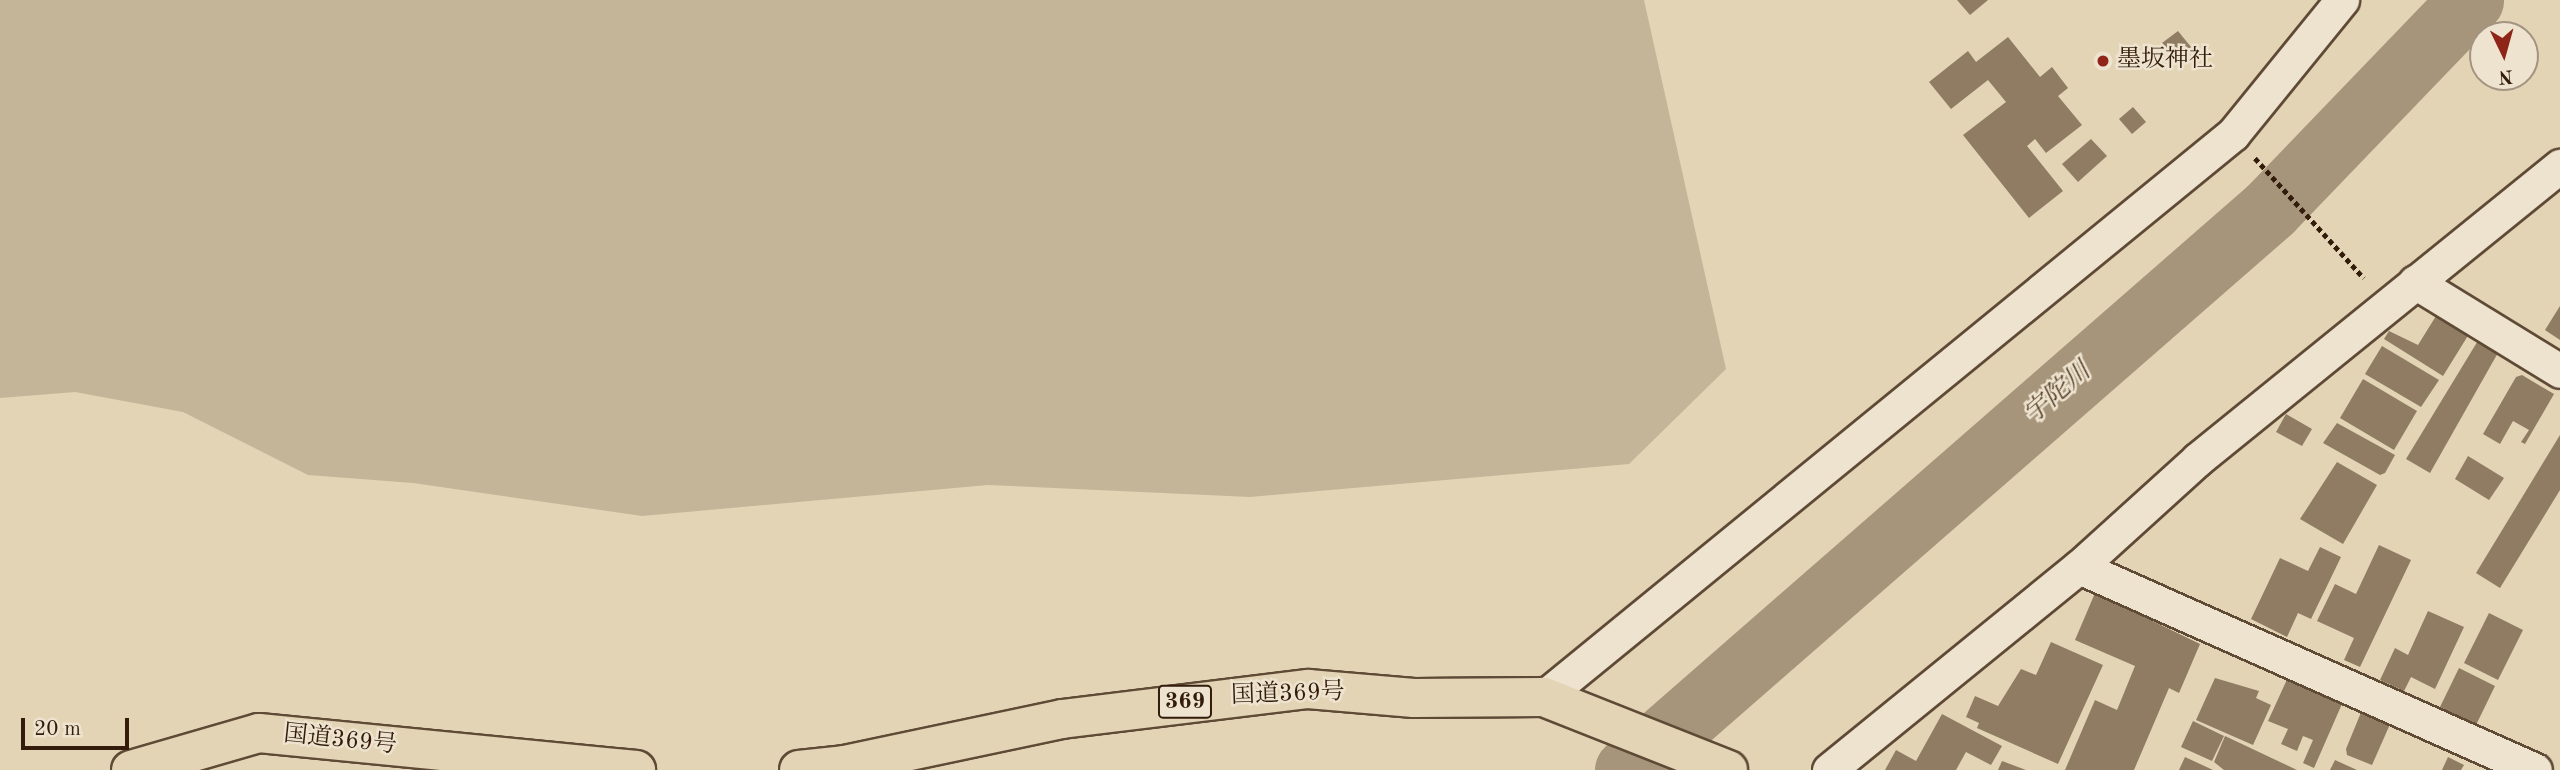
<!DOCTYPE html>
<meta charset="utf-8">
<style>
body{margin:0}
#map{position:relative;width:2560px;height:770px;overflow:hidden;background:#e3d4b5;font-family:"Old Standard TT","Noto Serif JP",serif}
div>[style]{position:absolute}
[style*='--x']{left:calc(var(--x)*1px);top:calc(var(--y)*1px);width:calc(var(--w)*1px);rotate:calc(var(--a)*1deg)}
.green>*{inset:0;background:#c5b598}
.river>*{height:65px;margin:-32.5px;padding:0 32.5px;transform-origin:32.5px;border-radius:32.5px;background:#a7957b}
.building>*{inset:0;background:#8f7c63}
.path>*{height:4.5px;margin-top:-2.25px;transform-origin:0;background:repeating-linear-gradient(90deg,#331c0b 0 5px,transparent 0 8.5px)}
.roads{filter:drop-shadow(2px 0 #5f4a36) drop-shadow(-2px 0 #5f4a36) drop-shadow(0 2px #5f4a36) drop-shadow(0 -2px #5f4a36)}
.minor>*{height:33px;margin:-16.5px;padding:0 16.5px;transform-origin:16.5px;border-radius:16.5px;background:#ede3cf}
.trunk>*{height:38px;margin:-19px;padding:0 19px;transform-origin:19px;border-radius:19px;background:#e3d4b5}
.dots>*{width:19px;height:19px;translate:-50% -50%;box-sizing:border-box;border:4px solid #ede3cf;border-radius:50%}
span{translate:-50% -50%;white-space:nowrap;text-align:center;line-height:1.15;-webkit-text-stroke:5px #ede3cf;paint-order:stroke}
.shield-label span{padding:2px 5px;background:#ede3cf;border:2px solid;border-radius:5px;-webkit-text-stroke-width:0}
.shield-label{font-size:23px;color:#331c0b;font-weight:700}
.poi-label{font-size:24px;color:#331c0b}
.left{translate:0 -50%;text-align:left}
.street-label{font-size:24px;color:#331c0b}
.water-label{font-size:26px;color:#5c4632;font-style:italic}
.north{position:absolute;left:2469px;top:21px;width:70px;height:70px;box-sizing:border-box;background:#ede3cf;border:2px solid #a39381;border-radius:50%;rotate:175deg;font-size:19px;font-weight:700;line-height:28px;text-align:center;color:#331c0b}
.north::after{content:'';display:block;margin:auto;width:24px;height:32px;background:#8f2418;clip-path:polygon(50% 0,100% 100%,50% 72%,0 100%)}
.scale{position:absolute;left:21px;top:718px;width:108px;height:32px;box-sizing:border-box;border:4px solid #331c0b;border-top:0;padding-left:9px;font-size:21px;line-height:24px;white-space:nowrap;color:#331c0b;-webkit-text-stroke:5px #ede3cf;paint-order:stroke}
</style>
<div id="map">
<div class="green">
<div style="clip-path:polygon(0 0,1644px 0,1726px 369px,1629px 464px,1250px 497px,988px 485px,642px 516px,413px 483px,308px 475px,183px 412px,75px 392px,0 398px)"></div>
</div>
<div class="river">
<div style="--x:1627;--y:770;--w:853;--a:-41.1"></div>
<div style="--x:2270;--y:209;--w:290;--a:-46.1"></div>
</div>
<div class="building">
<div style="clip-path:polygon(1957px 0,1988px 0,1970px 15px)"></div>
<div style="clip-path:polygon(2178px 31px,2191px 47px,2175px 60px,2162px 43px)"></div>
<div style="clip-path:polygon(2008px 37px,2040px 77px,2052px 67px,2068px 88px,2058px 96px,2082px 125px,2046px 153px,2035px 139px,2027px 146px,2063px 191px,2029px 218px,1963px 135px,2006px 102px,1988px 80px,1951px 109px,1929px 82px,1968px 51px,1976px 62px)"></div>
<div style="clip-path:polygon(2133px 107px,2146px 122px,2132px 134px,2119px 119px)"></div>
<div style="clip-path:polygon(2091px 139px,2107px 156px,2078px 182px,2062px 164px)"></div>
<div style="clip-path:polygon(2560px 306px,2560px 340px,2545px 330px)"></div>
<div style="clip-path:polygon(2436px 316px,2469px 334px,2443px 376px,2384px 339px,2389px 331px,2418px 345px)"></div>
<div style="clip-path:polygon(2479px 339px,2499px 351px,2430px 473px,2406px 459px)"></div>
<div style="clip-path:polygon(2382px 346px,2439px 380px,2421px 407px,2365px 374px)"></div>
<div style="clip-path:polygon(2522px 375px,2554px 394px,2525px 444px,2521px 442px,2529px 430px,2513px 421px,2500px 444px,2483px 434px,2516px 377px)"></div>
<div style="clip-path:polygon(2363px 379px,2417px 411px,2394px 450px,2340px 418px)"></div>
<div style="clip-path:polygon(2286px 414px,2312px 429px,2302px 446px,2276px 432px)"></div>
<div style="clip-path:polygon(2337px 423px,2395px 455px,2385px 473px,2380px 475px,2323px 443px)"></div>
<div style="clip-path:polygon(2560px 435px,2560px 490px,2500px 588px,2476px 573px)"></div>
<div style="clip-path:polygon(2468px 456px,2504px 478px,2489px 500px,2455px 479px)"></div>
<div style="clip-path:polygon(2337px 462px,2377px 485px,2343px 544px,2300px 519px)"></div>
<div style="clip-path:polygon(2379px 545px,2411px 560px,2360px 667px,2344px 660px,2354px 638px,2317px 621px,2335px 584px,2356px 594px)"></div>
<div style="clip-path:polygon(2320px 547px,2341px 557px,2311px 619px,2298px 613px,2287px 637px,2251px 619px,2280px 558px,2308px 571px)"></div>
<div style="clip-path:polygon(2095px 593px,2200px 644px,2179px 693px,2169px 688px,2134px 770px,2065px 770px,2095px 700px,2117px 710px,2135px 666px,2075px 640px)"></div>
<div style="clip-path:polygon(2428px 611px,2464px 627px,2435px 689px,2411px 677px,2404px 691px,2380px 680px,2395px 648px,2408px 655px)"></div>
<div style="clip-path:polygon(2489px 613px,2523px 630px,2498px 680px,2464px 663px)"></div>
<div style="clip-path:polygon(2051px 642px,2103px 665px,2058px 764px,1977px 728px,1979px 723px,1966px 717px,1975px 696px,1998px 706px,2021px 669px,2036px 675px)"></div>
<div style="clip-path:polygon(2459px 668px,2495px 686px,2476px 725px,2440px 707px)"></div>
<div style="clip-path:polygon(2290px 673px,2345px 697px,2314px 768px,2303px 763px,2313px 740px,2303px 736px,2297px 751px,2281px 744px,2288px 729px,2268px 721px)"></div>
<div style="clip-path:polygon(2215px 678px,2259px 691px,2256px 698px,2271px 705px,2253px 745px,2196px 720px)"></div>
<div style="clip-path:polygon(2362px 710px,2391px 722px,2372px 765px,2347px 755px,2346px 749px)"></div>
<div style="clip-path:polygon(1942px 714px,2002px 746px,1991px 765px,1966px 752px,1956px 770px,1885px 770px,1896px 750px,1916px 761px)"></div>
<div style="clip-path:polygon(2193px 721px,2224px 736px,2212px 761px,2181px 747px)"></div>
<div style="clip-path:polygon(2225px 736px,2297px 770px,2224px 770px,2214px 762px)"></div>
<div style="clip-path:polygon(2185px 757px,2213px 770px,2179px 770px)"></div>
<div style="clip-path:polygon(2448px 757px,2464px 765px,2461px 770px,2442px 770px)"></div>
<div style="clip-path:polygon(2335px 760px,2357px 770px,2330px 770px)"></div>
<div style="clip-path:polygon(2002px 761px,2026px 770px,1998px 770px)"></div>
</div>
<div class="path">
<div style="--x:2255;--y:158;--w:162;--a:47.8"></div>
</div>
<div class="roads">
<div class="minor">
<div style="--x:2415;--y:282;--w:170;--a:31.5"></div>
<div style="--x:2079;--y:567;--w:499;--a:24"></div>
<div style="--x:1544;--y:697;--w:890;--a:-39.25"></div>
<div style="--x:2233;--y:134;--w:173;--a:-50.9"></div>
<div style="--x:1829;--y:770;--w:322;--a:-39.1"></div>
<div style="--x:2079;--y:567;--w:161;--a:-42.2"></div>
<div style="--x:2198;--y:459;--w:466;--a:-39"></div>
</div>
<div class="trunk">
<div style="--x:131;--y:770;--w:133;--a:-16.1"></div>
<div style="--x:259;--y:733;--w:379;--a:5.6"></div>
<div style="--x:799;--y:770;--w:45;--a:-6.3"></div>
<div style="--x:844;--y:765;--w:223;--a:-11.9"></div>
<div style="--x:1062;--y:719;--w:248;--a:-7"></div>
<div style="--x:1308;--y:689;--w:106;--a:4.9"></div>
<div style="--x:1414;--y:698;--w:130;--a:-0.4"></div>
<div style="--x:1544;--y:697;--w:198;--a:21.6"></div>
</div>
</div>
<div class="dots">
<div style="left:2103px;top:61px;background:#8f2418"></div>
</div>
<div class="shield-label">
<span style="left:1185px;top:702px">369</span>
</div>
<div class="poi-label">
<span class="left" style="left:2117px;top:61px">墨坂神社</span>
</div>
<div class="street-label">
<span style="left:1288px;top:695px;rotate:-2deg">国道369号</span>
<span style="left:340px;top:741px;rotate:6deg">国道369号</span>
</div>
<div class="water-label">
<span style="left:2058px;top:394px;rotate:-41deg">宇陀川</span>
</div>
<div class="north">N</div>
<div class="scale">20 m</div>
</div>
